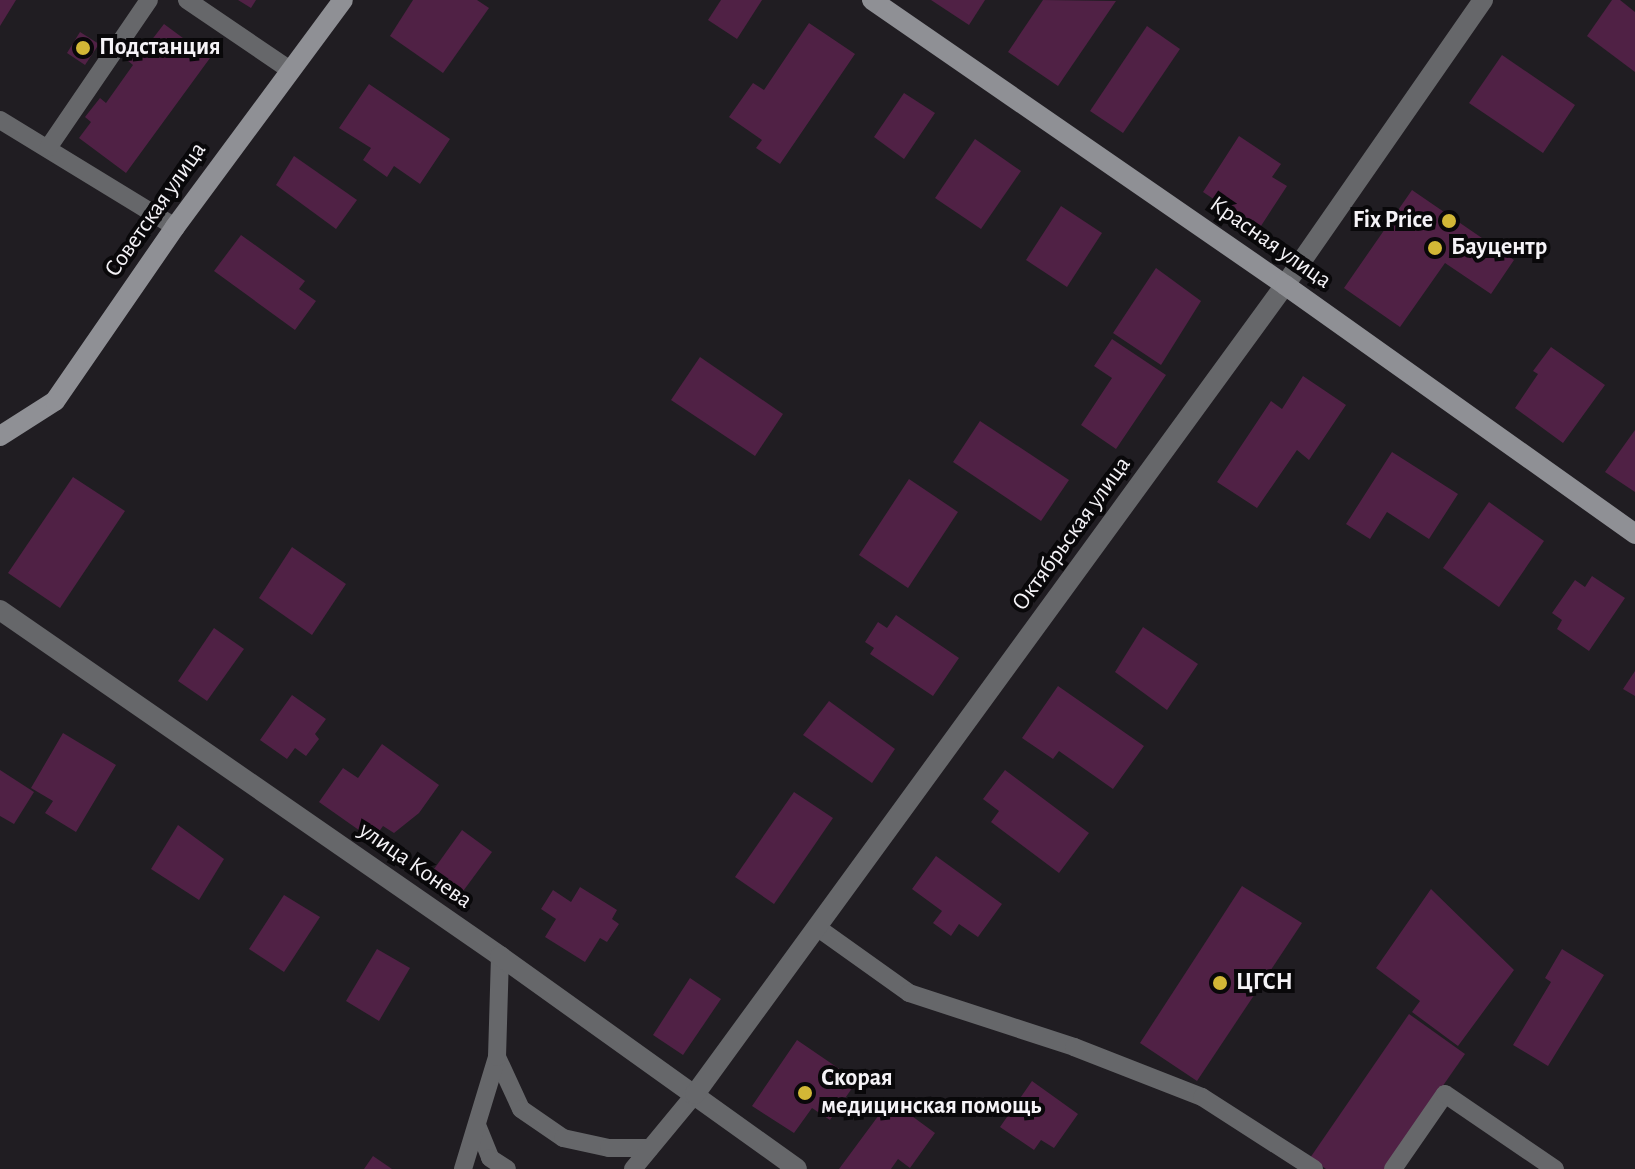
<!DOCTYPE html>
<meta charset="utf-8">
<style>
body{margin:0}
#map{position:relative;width:1635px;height:1169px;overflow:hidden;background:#201d22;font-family:"Alegreya Sans",sans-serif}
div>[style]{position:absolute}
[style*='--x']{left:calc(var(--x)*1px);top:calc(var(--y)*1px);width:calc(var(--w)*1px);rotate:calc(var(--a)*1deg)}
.building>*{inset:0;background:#502145}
.lane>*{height:18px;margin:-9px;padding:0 9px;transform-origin:9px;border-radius:9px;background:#66676a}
.street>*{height:20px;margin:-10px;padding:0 10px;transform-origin:10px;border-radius:10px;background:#66676a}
.secondary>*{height:20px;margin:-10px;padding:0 10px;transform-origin:10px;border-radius:10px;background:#8f9095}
.dots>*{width:22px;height:22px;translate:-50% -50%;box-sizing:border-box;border:4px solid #09080a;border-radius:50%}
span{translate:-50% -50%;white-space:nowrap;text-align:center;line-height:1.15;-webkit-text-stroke:8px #09080a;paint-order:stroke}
.poi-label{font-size:24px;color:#f5f3f7;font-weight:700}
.left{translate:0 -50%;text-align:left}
.right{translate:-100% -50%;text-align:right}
.street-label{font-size:24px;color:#f5f3f7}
</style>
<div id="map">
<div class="building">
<div style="clip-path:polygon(0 0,16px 0,0 26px)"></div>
<div style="clip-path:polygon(238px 0,256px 0,251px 8px)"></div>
<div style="clip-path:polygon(413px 0,477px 0,489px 8px,443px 73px,390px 36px)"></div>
<div style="clip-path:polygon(721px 0,762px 0,737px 39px,708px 20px)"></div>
<div style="clip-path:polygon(931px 0,985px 0,969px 25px)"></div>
<div style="clip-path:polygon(1043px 0,1116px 1px,1058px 86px,1008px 52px)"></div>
<div style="clip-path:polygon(1612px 0,1620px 0,1635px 12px,1635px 72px,1587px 36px)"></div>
<div style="clip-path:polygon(809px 23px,855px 54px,780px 164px,756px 148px,762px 140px,729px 117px,753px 83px,764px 90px)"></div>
<div style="clip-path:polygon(164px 24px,210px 58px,126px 173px,79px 138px,91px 122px,85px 117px,100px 98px,106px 103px,133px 65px,127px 60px,141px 42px,147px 46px)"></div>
<div style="clip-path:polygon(1147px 26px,1180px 49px,1123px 133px,1090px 111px)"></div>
<div style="clip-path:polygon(80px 32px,99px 44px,85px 65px,67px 53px)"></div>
<div style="clip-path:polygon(1502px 55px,1575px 105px,1543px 153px,1469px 103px)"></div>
<div style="clip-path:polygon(369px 84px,450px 139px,420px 184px,394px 166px,387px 177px,363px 160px,371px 148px,339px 128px)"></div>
<div style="clip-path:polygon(904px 93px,935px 113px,904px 159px,874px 137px)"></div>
<div style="clip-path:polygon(1239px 136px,1281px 164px,1272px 177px,1287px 186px,1259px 229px,1203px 192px)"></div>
<div style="clip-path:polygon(975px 139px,1021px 171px,981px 229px,935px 198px)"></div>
<div style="clip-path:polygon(294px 156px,357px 200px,336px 229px,276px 185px)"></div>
<div style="clip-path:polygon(1412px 190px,1514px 260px,1491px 294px,1445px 263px,1400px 327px,1344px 288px)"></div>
<div style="clip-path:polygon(1061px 206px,1102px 233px,1067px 287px,1026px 260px)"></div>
<div style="clip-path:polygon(241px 235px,305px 281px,299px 289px,316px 301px,295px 330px,214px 271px)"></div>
<div style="clip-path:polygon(1156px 268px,1201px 301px,1161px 365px,1113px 333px)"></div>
<div style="clip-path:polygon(1112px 339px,1166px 375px,1116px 449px,1081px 425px,1112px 378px,1094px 366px)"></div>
<div style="clip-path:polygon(1551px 347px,1605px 385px,1563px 443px,1515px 408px,1538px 374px,1533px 371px)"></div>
<div style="clip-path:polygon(700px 357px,783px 414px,755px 456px,671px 400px)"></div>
<div style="clip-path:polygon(1303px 376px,1346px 405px,1309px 460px,1297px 450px,1257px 508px,1217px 482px,1271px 401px,1282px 409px)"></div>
<div style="clip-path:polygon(980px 421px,1069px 480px,1041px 521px,953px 462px)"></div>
<div style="clip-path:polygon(1635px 430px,1635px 492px,1605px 472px)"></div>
<div style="clip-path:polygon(1392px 452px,1458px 494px,1429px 539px,1387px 512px,1370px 539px,1346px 524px)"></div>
<div style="clip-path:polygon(73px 477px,125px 511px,60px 608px,8px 573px)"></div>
<div style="clip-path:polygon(909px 479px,958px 512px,908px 588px,859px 555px)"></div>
<div style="clip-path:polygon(1489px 502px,1544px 541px,1499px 607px,1443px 568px)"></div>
<div style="clip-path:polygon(292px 547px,346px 584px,312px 635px,259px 598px)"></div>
<div style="clip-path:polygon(1592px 576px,1625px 598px,1589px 651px,1557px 629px,1562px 620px,1552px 613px,1575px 580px,1585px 587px)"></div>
<div style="clip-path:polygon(896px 615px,959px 658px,933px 696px,870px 654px,874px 648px,865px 642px,878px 622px,887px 628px)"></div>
<div style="clip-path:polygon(1143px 627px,1198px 664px,1167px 710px,1115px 672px)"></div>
<div style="clip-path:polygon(214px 628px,244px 649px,207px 701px,178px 681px)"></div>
<div style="clip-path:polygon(1635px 671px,1635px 696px,1623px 689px)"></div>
<div style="clip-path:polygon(1058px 686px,1144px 746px,1113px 789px,1059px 751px,1053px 759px,1022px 738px)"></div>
<div style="clip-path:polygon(292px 695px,326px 719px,315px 734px,319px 739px,306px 756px,295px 748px,287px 759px,260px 740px)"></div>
<div style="clip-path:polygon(829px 701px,895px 749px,872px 783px,803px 735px)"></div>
<div style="clip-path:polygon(63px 733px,116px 765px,76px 832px,45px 813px,53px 801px,31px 788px)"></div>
<div style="clip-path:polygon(382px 744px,439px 785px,419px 813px,394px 833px,383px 826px,373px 840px,319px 802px,343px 768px,358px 778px)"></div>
<div style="clip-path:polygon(0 770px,34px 792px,14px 824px,0 816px)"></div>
<div style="clip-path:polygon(1005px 770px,1089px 833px,1059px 873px,991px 822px,999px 811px,983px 799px)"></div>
<div style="clip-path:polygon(794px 792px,833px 818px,774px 904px,735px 877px)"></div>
<div style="clip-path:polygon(178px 825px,224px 859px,199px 900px,151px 869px)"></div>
<div style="clip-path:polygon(462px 830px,492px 852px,458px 898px,429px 876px)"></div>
<div style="clip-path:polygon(936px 856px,1002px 904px,978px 937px,959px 924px,951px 936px,933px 923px,942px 911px,912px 889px)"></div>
<div style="clip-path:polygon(1242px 886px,1302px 923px,1197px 1081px,1140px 1043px)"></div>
<div style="clip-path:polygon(580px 887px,617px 910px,612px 919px,619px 924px,607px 942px,600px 938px,585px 962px,545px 937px,556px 919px,541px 909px,553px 890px,571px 902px)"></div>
<div style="clip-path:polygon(1431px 889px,1514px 970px,1458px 1046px,1412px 1012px,1420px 1001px,1376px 968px)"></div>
<div style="clip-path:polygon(284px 895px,320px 917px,284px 972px,249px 949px)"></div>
<div style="clip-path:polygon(377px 949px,410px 968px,379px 1021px,346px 1001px)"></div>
<div style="clip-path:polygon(1562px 949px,1604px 975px,1548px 1066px,1513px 1045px,1551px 982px,1545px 978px)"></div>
<div style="clip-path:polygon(690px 978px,721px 999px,683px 1055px,653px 1035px)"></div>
<div style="clip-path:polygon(1409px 1014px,1465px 1054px,1385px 1169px,1326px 1169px,1310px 1158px)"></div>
<div style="clip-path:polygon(797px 1040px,857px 1081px,830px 1120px,812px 1108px,794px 1133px,752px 1106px)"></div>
<div style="clip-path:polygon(1032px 1081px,1078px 1114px,1054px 1148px,1041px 1140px,1034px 1150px,1000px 1127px)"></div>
<div style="clip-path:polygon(890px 1100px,935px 1133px,910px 1168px,898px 1159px,891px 1169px,839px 1169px)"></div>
<div style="clip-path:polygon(373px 1156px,392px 1169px,364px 1169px)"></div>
</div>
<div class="lane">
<div style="--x:187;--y:0;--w:125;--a:34.2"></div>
<div style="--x:0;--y:120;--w:205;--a:31.4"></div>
<div style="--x:48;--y:148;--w:179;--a:-55.7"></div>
<div style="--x:818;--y:928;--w:112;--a:35.5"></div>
<div style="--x:909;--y:993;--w:174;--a:18.1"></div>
<div style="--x:1074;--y:1047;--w:137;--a:21.3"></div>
<div style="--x:1202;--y:1097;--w:133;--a:32.7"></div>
<div style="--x:497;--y:1057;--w:57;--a:65.2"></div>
<div style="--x:521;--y:1109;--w:51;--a:34.6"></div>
<div style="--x:563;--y:1138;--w:47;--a:12.3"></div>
<div style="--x:609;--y:1148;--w:41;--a:0"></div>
<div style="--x:477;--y:1125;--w:35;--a:68"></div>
<div style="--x:490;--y:1158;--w:20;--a:33"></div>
<div style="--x:463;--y:1169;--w:117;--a:-73.1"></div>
<div style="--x:497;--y:1057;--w:101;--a:-88.3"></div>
<div style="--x:633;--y:1169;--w:97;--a:-50.4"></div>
<div style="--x:1393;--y:1169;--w:91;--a:-55.3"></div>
<div style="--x:1445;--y:1094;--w:133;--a:34.3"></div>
</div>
<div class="street">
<div style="--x:0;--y:610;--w:608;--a:34.68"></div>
<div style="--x:500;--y:956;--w:365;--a:35.6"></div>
<div style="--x:695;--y:1094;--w:1001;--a:-53.9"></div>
<div style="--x:1285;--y:285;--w:347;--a:-55.2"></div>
</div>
<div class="secondary">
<div style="--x:872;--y:0;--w:502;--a:34.61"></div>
<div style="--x:1285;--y:285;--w:430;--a:35.4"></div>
<div style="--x:0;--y:436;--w:65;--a:-32.5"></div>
<div style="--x:55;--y:401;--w:211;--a:-55.4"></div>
<div style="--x:175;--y:227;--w:282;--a:-53.5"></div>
</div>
<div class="dots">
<div style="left:83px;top:48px;background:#d2b736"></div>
<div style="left:1449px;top:221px;background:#d2b736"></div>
<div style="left:1435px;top:248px;background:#d2b736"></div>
<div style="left:1220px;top:983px;background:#d2b736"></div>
<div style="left:805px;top:1093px;background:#d2b736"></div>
</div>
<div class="poi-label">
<span class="left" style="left:99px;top:48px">Подстанция</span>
<span class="right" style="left:1433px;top:221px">Fix Price</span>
<span class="left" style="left:1451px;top:248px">Бауцентр</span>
<span class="left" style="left:1236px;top:983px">ЦГСН</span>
<span class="left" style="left:821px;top:1093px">Скорая<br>медицинская помощь</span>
</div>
<div class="street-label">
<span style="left:156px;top:210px;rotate:-55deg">Советская улица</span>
<span style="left:1270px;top:243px;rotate:35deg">Красная улица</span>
<span style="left:1072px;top:534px;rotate:-54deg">Октябрьская улица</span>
<span style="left:415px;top:866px;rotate:35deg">улица Конева</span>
</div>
</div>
